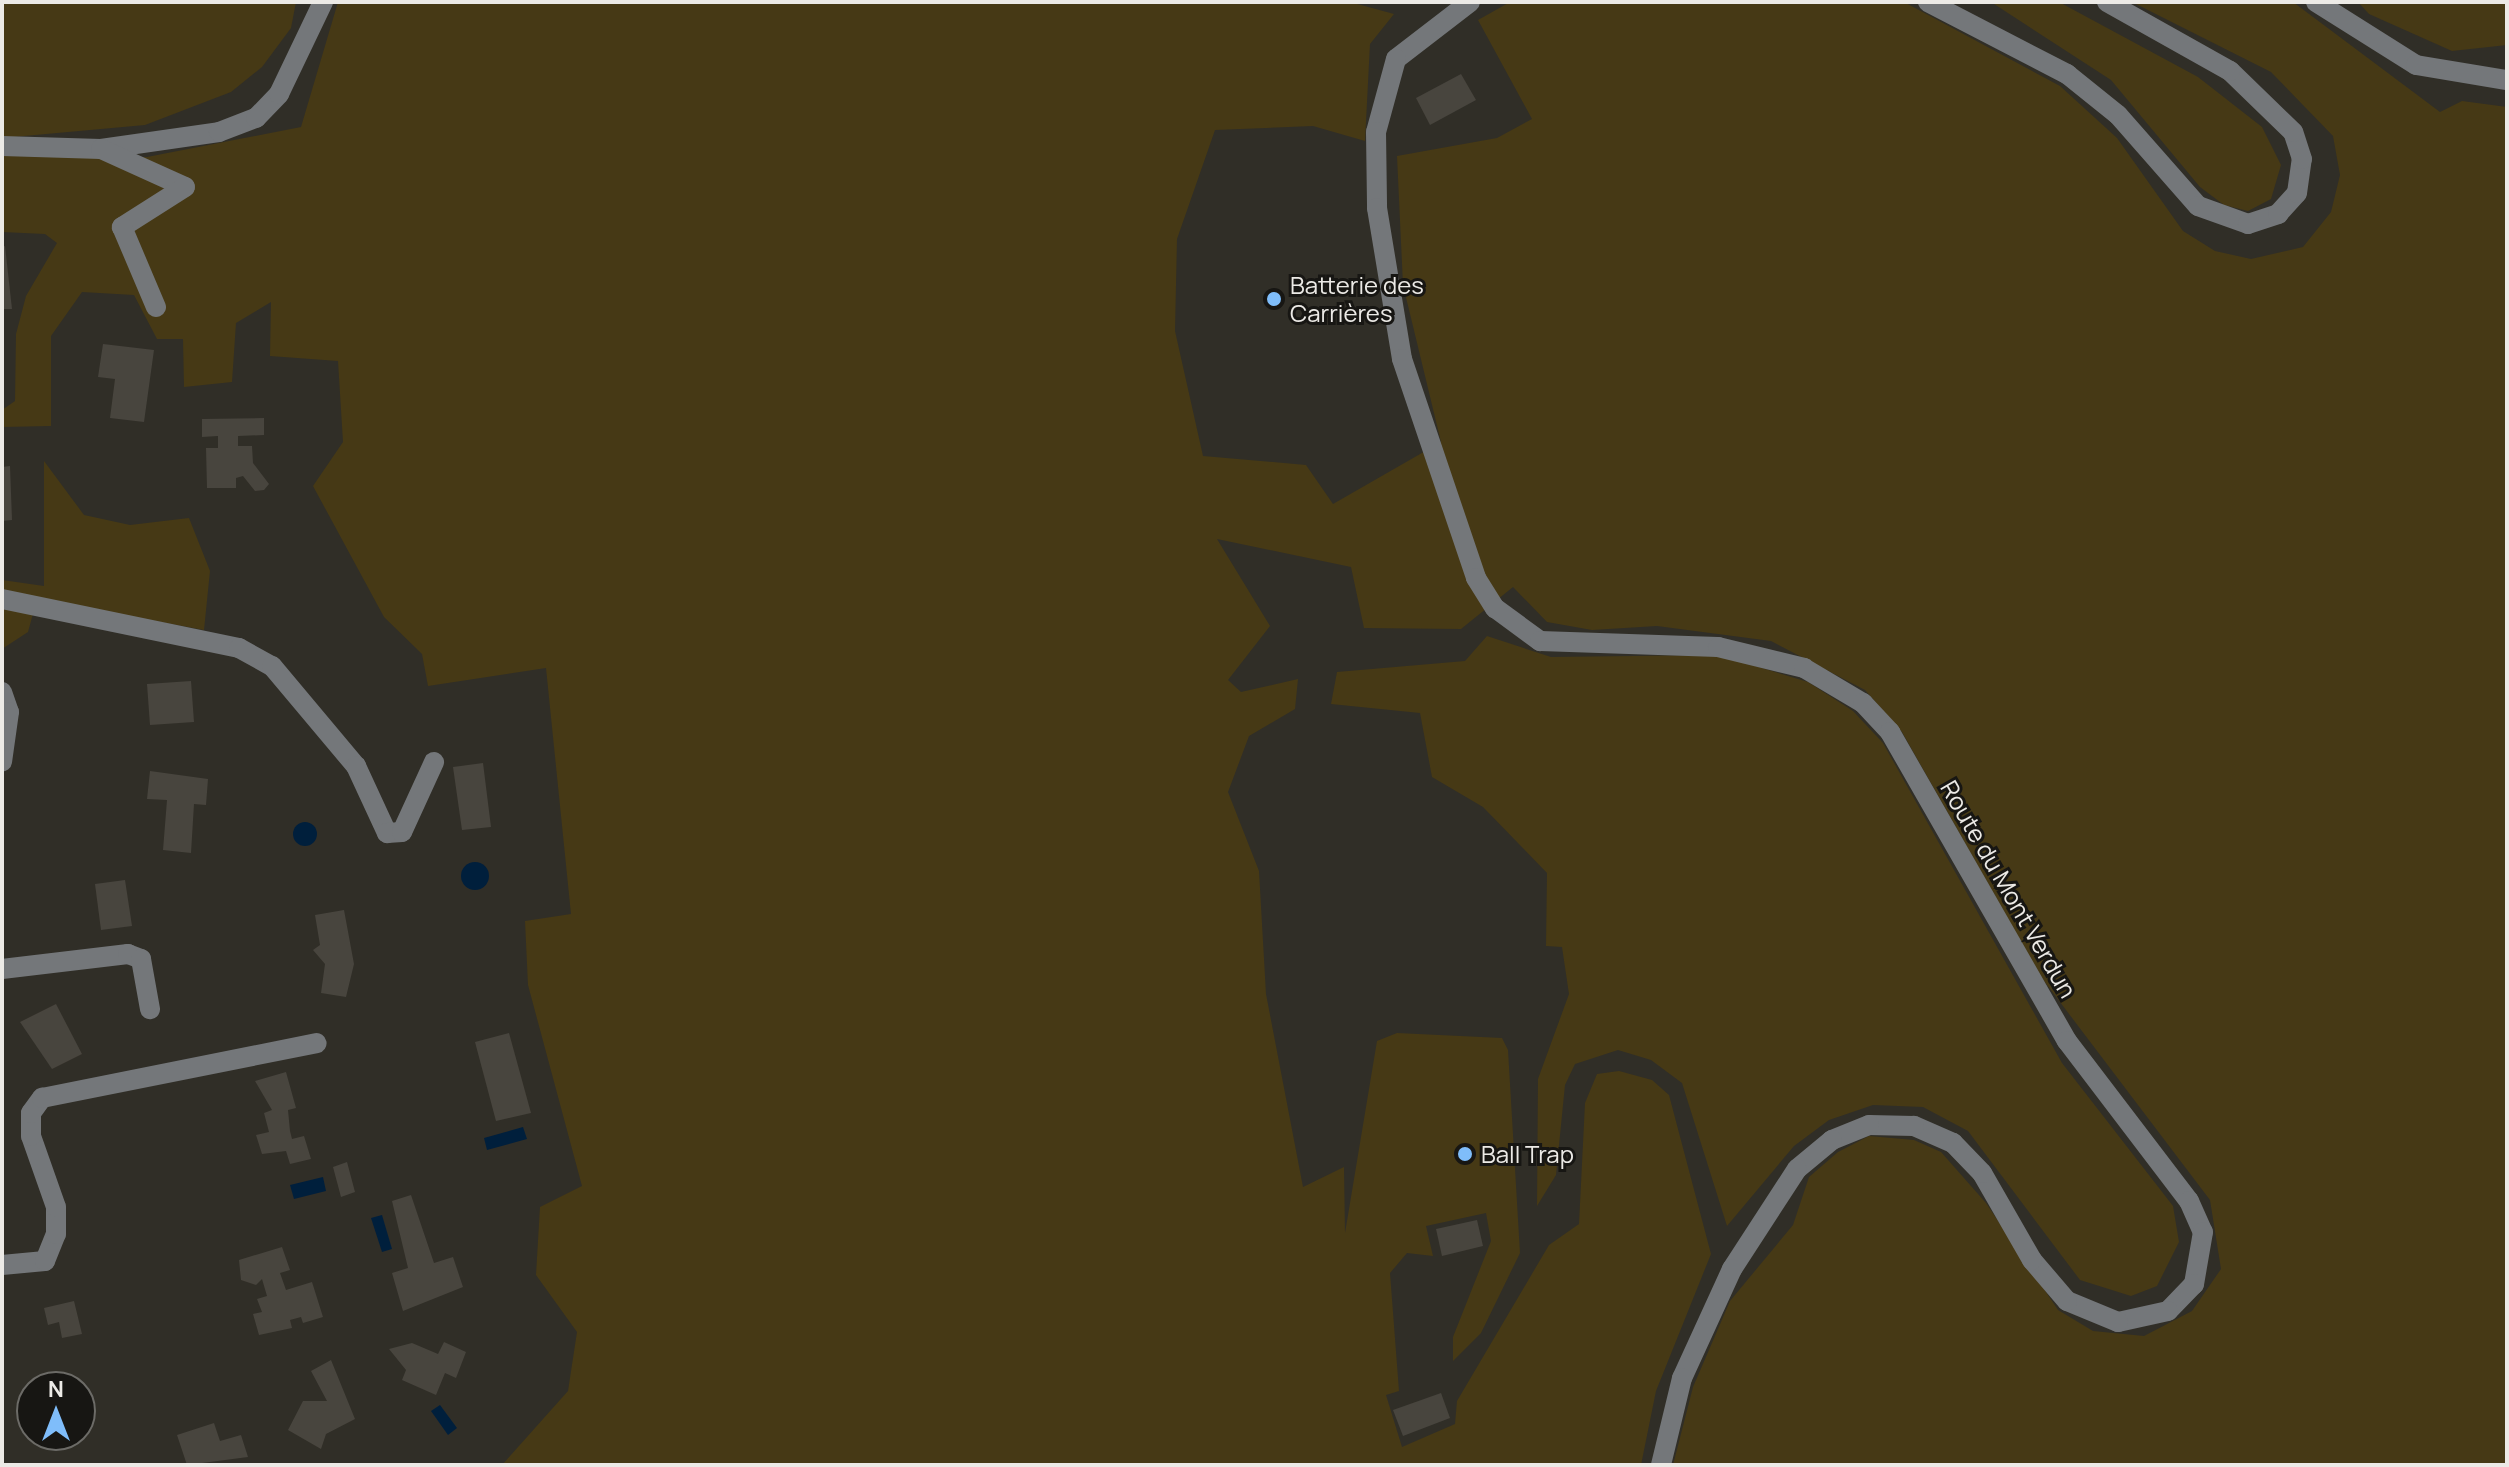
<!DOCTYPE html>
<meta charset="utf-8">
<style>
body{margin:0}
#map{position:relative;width:2509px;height:1467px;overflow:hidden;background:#302e27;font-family:Manrope,sans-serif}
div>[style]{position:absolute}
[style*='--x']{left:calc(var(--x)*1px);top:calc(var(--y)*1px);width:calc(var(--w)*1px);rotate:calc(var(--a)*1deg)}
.green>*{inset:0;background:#463915}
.water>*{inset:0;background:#001f3c}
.round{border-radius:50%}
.building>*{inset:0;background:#48453e}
.minor>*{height:20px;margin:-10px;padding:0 10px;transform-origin:10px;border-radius:10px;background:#74777a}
.dots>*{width:22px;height:22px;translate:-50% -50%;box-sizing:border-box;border:4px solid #171613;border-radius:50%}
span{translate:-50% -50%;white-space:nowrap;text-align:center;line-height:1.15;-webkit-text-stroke:6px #171613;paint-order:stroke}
.poi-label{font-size:24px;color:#eceae6}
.left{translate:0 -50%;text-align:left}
.street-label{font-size:24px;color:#eceae6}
.frame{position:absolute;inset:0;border:4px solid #eceae6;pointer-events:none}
.north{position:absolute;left:16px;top:1371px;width:80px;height:80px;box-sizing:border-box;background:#171613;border:2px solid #6c6b67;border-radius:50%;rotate:0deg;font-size:22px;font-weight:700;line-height:32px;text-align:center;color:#eceae6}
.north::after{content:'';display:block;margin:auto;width:28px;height:36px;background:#7fbdfa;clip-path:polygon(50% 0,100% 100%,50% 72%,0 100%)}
</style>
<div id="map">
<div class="green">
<div style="clip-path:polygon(2px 2px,296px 2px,291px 28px,262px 67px,231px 92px,145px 125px,2px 138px)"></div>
<div style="clip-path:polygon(338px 2px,1350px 2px,1394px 14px,1370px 44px,1365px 141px,1313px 126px,1215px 130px,1177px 239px,1175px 331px,1203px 456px,1306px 465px,1333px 504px,1441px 442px,1403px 285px,1397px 156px,1497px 138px,1532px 119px,1478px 20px,1510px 2px,1904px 2px,2060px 86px,2117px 138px,2183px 231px,2215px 251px,2251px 259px,2303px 247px,2331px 212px,2340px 175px,2333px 136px,2271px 72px,2132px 2px,2293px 2px,2440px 112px,2462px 101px,2507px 107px,2507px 1465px,1673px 1465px,1693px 1387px,1730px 1301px,1793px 1225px,1809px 1177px,1838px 1152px,1869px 1136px,1914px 1140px,1941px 1152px,1986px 1203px,2058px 1310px,2093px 1331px,2144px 1336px,2192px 1311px,2221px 1269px,2210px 1200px,2041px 977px,1902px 732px,1865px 690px,1771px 641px,1657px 626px,1592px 630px,1547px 622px,1513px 587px,1461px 629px,1364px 628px,1351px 567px,1217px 539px,1270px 626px,1228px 680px,1241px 692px,1298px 679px,1295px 709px,1249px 736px,1228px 792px,1259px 871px,1266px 994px,1303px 1187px,1344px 1167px,1345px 1233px,1377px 1041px,1397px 1033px,1502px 1038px,1508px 1050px,1520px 1253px,1481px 1333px,1453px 1361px,1453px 1337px,1491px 1241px,1486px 1213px,1426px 1226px,1433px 1256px,1407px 1253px,1390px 1273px,1399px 1391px,1386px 1395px,1402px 1447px,1455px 1424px,1457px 1401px,1549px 1245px,1579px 1224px,1585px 1103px,1597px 1074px,1619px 1071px,1652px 1080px,1669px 1095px,1711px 1254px,1656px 1391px,1641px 1465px,502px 1465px,568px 1391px,577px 1332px,536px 1275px,540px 1207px,582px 1186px,528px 985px,525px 921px,571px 914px,546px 668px,428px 686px,422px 654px,384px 617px,313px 486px,343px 442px,338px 361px,270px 356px,271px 302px,236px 323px,232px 382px,184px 387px,183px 339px,157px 339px,134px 295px,82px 292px,51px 336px,51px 426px,2px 427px,2px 410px,15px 401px,16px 334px,26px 296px,57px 243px,45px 234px,2px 232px,2px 155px,147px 157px,301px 127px)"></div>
<div style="clip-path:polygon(1991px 2px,2059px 2px,2198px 77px,2262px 127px,2281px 165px,2271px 199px,2248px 211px,2224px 205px,2200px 187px,2111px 80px)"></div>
<div style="clip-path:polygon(2358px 2px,2507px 2px,2507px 45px,2452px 51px,2369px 14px)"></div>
<div style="clip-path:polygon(44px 461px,84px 515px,130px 525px,189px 518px,210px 571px,204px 630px,37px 599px,28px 632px,2px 649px,2px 580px,44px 586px)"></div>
<div style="clip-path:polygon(1487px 636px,1551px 657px,1719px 655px,1808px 682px,1853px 711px,1883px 743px,2062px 1063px,2173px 1206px,2179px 1242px,2157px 1286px,2131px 1296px,2080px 1280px,1968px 1131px,1923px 1107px,1873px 1105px,1829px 1120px,1794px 1146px,1727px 1226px,1682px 1083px,1651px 1060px,1618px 1050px,1575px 1064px,1565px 1085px,1556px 1175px,1537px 1206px,1538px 1079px,1569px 994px,1562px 947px,1546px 946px,1547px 873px,1483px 807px,1432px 777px,1420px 713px,1331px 704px,1337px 672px,1465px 661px)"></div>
</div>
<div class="water">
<div class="round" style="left:293px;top:822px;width:24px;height:24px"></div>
<div class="round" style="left:461px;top:862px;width:28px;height:28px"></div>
<div style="clip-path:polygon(523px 1127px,527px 1139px,487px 1150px,484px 1138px)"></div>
<div style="clip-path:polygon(323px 1177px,326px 1191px,294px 1199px,290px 1185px)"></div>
<div style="clip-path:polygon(382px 1215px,392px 1249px,382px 1252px,371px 1218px)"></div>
<div style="clip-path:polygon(440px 1405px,457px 1428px,448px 1435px,431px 1411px)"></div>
</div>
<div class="building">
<div style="clip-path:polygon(1461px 74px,1476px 100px,1430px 125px,1416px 98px)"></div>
<div style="clip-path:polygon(5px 246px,12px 309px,2px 309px,2px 247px)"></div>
<div style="clip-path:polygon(103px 344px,154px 350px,144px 422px,110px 418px,115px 379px,98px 377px)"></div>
<div style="clip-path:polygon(264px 418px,264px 435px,238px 436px,238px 446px,252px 446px,253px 463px,269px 484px,264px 490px,255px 491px,243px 476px,236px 478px,236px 488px,207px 488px,206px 448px,218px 448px,218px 436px,202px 437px,202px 419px)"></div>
<div style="clip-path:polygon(10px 466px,12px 520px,2px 521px,2px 467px)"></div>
<div style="clip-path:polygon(191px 681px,194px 722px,150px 725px,147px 684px)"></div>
<div style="clip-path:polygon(483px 763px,491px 827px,462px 830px,453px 767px)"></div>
<div style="clip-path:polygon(150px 771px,208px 779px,206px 805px,194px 804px,191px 853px,163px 850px,167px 800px,147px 799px)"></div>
<div style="clip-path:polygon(125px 880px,132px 926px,101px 930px,95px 884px)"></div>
<div style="clip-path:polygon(344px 910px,354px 964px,346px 997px,321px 993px,325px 964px,313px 950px,320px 945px,315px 915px)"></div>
<div style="clip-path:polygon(56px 1004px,82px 1054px,52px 1069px,20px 1022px)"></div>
<div style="clip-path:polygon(509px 1033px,531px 1113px,496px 1121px,475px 1042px)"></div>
<div style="clip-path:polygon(286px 1072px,296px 1108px,288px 1110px,290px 1131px,292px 1139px,304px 1136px,311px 1159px,290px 1164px,286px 1151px,262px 1154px,256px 1135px,269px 1132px,264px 1113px,272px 1110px,255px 1081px)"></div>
<div style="clip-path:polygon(347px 1162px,355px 1192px,341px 1197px,333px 1167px)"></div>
<div style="clip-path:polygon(411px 1195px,434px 1263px,453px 1257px,463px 1287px,403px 1311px,392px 1273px,408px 1268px,392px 1201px)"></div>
<div style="clip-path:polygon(1477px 1220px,1483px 1246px,1442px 1256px,1436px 1229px)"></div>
<div style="clip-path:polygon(282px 1247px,290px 1270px,280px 1273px,286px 1290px,312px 1282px,323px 1317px,303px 1323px,301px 1317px,290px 1320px,292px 1328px,259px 1335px,253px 1314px,262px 1312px,257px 1299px,267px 1296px,262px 1279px,256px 1285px,241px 1280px,239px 1260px)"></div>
<div style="clip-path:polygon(74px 1301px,82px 1334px,62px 1338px,59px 1322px,48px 1325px,44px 1308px)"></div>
<div style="clip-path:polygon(444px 1342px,466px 1352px,456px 1378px,445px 1373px,436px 1395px,402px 1380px,406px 1370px,389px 1349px,412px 1343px,438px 1354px)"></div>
<div style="clip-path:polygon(331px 1360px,355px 1419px,326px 1434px,321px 1449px,288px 1430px,303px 1401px,327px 1401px,311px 1371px)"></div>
<div style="clip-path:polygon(1441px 1393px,1450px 1418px,1403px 1436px,1393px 1410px)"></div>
<div style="clip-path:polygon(214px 1423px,220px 1441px,241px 1435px,248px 1457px,187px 1465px,177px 1435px)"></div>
</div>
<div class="minor">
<div style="--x:1470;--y:2;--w:93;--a:142.4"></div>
<div style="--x:1396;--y:59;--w:76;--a:105.3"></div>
<div style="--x:1376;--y:132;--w:76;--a:89.2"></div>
<div style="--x:1377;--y:208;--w:153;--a:80.6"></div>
<div style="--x:1402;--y:359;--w:231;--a:71.3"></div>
<div style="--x:1476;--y:578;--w:36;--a:58"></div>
<div style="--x:1495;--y:608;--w:56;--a:36.3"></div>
<div style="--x:1540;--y:641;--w:178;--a:1.9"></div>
<div style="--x:1718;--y:647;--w:89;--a:13.7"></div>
<div style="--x:1804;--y:668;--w:69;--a:30.7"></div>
<div style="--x:1863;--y:703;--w:40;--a:47"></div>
<div style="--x:1890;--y:732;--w:356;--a:60.2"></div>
<div style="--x:2067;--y:1041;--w:201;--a:52.7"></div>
<div style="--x:2189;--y:1201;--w:34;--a:66"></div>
<div style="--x:2203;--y:1232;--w:53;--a:99.8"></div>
<div style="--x:2194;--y:1284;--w:37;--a:134"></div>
<div style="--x:2168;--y:1311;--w:51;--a:167.6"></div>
<div style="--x:2118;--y:1322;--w:55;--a:-157.6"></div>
<div style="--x:2067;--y:1301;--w:54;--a:-130.5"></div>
<div style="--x:2032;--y:1260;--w:100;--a:-119.9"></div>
<div style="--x:1982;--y:1173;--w:42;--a:-134"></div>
<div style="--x:1953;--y:1143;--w:43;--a:-156.4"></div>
<div style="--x:1914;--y:1126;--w:45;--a:-178.7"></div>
<div style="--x:1869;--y:1125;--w:40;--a:158"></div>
<div style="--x:1832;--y:1140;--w:45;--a:140.4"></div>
<div style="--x:1797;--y:1169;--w:119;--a:123"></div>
<div style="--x:1732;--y:1269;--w:120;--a:114.6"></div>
<div style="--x:1682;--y:1378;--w:89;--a:103.6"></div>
<div style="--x:1928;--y:2;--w:157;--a:27.4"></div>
<div style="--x:2067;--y:74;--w:65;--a:38.8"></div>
<div style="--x:2118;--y:115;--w:121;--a:48.7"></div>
<div style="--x:2198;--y:206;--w:53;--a:19.8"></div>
<div style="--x:2248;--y:224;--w:32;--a:-18"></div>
<div style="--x:2278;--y:214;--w:28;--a:-48"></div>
<div style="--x:2297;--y:193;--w:34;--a:-82"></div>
<div style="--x:2302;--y:159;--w:28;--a:-108"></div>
<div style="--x:2293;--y:132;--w:88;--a:-135.9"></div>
<div style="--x:2230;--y:71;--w:141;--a:-150.7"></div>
<div style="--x:2316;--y:2;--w:118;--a:32.2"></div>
<div style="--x:2416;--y:65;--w:92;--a:9.4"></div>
<div style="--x:2;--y:146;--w:99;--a:1.7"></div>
<div style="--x:101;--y:149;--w:119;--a:-8.2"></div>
<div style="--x:219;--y:132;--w:40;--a:-21"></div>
<div style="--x:256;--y:118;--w:33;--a:-46"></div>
<div style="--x:279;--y:94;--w:102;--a:-64.4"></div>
<div style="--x:101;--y:149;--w:92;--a:24.3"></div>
<div style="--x:185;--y:187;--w:75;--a:147.6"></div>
<div style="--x:122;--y:227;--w:87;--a:67"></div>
<div style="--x:2;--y:599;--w:242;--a:11.7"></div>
<div style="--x:239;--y:648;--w:38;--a:29"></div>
<div style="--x:272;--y:666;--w:131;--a:50"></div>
<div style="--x:356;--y:766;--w:74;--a:65.2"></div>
<div style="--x:387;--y:833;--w:15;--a:-4"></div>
<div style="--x:402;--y:832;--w:77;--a:-65.4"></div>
<div style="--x:2;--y:692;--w:21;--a:71"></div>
<div style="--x:9;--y:712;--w:50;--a:98"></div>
<div style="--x:2;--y:969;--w:127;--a:-6.8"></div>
<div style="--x:128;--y:954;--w:14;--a:21"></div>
<div style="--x:141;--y:959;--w:51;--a:79.8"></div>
<div style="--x:2;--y:1265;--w:43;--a:-5.3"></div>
<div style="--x:45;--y:1261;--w:29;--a:-68"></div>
<div style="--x:56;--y:1234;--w:27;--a:-90"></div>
<div style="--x:56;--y:1207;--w:75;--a:-109.4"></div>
<div style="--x:31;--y:1136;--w:23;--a:-90"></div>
<div style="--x:31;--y:1113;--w:19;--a:-54"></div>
<div style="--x:42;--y:1098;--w:280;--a:-11.3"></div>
</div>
<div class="dots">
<div style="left:1274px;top:299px;background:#7fbdfa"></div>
<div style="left:1465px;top:1154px;background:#7fbdfa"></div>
</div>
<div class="poi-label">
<span class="left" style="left:1290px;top:299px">Batterie des<br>Carrières</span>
<span class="left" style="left:1481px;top:1154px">Ball Trap</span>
</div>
<div class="street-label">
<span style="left:2009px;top:889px;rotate:60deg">Route du Mont Verdun</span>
</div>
<div class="frame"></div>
<div class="north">N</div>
</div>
